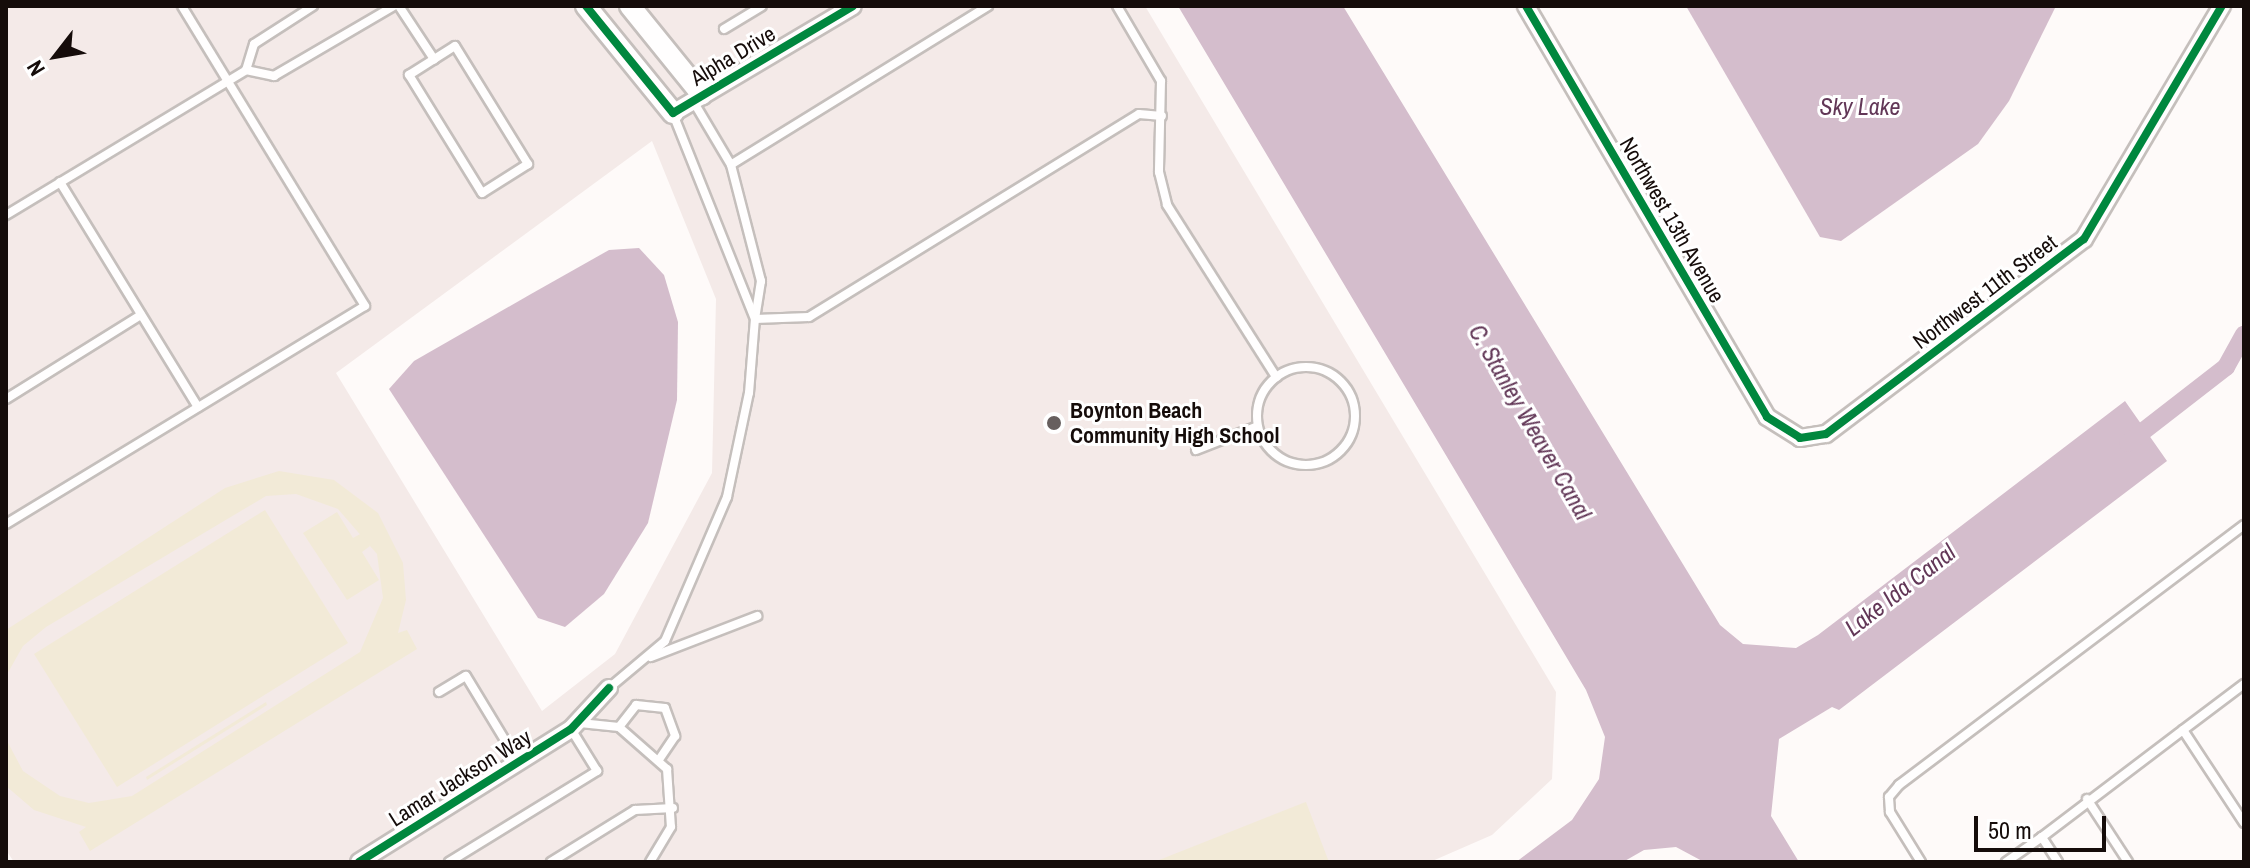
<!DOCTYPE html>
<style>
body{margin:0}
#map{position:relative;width:2250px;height:868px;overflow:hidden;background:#fefaf9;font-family:"Archivo Narrow",sans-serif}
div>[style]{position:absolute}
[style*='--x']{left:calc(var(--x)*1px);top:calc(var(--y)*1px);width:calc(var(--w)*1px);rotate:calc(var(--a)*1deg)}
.built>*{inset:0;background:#f4eae8}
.green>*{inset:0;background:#f2ead7}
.water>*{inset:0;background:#d4bdcc}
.canal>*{height:18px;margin:-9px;padding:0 9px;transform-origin:9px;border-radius:9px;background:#d4bdcc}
.roads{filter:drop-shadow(2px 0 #c5bfbc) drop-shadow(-2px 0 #c5bfbc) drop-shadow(0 2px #c5bfbc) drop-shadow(0 -2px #c5bfbc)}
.service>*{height:8px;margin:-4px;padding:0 4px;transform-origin:4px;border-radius:4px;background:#fffefe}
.service>.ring{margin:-4px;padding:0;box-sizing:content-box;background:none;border:8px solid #fffefe;border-radius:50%}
.minor>*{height:16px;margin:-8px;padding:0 8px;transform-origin:8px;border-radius:8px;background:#fffefe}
.tertiary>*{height:20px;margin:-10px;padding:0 10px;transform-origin:10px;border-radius:10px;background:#fffefe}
.cycleway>*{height:8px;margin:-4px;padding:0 4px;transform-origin:4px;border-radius:4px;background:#00873e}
.dots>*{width:22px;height:22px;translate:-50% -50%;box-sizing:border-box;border:4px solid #fff;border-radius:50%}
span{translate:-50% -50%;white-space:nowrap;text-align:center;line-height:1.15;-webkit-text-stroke:6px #fff;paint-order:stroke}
.street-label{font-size:22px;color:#150c0a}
.poi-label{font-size:22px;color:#150c0a;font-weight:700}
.left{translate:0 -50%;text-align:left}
.water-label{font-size:24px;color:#623757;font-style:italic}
.frame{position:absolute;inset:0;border:8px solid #150c0a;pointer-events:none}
.north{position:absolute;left:16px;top:16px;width:80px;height:80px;-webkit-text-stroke:6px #fff;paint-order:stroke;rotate:239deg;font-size:22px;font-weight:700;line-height:32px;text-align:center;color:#150c0a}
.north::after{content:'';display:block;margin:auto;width:28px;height:36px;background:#150c0a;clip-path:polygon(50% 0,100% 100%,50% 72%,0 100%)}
.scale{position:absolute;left:1974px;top:816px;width:132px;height:36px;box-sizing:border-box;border:4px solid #150c0a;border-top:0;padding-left:10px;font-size:24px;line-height:28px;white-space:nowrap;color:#150c0a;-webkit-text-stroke:6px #fff;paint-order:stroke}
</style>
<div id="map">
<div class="built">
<div style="clip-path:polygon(evenodd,6px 6px,1145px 6px,1556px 692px,1552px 779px,1492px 835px,1430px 862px,14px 862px,6px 850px,6px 6px,652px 141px,716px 299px,712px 473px,615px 654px,542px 711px,336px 373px,652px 141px)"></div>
</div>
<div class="green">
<div style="clip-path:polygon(279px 471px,334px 480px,378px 513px,403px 563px,406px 600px,398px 633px,407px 630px,417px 649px,90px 851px,79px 832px,86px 827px,34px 810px,6px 786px,6px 739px,23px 771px,60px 796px,89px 803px,132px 796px,360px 652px,383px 598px,377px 554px,338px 509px,296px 494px,266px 496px,46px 627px,23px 646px,6px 676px,6px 630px,225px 488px)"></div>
<div style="clip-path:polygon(265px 510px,348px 643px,117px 787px,34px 654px)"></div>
<div style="clip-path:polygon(337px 512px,353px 538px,362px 533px,370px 546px,362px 552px,379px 580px,347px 600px,303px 533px)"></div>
<div style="clip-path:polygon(266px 702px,267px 705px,147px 780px,146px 777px)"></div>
<div style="clip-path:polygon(1306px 802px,1329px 862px,1154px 862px,1303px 803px)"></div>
</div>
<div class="water">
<div style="clip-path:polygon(1178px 6px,1343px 6px,1720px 625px,1743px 644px,1796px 648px,1818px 635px,2125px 401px,2167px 461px,1839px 710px,1832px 707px,1779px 739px,1771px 816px,1799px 862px,1704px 862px,1676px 847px,1644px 850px,1623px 862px,1516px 862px,1572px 820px,1599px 779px,1605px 737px,1586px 690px)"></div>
<div style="clip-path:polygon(1686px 6px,2056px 6px,2009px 101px,1978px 144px,1841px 241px,1820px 237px)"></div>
<div style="clip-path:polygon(639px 248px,664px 275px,678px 322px,677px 400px,648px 523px,604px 594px,565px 627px,538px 618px,389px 389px,414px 361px,531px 294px,609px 250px)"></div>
</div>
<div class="canal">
<div style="--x:2128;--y:443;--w:124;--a:-37.8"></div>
<div style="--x:2226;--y:367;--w:37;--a:-61"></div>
</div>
<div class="roads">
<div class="service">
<div style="--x:313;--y:6;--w:70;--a:147.2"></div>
<div style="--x:254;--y:44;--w:27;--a:107"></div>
<div style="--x:246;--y:70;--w:29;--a:12"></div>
<div style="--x:274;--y:76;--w:139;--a:-30.3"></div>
<div style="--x:399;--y:6;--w:64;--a:56.6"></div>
<div style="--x:988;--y:6;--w:302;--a:148.3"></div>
<div style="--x:731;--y:165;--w:120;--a:75.5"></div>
<div style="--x:761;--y:281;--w:38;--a:99"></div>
<div style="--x:755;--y:319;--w:54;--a:-2.1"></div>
<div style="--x:809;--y:317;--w:387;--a:-31.6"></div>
<div style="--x:1139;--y:114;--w:23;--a:5"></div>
<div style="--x:1117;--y:6;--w:87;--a:59.6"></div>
<div style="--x:1161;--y:81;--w:91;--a:91.3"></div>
<div style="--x:1159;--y:172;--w:34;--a:76"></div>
<div style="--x:1167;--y:205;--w:204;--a:57.6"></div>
<div style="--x:724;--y:29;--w:44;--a:-31.2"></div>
<div style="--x:455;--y:46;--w:139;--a:58.3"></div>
<div style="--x:528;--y:164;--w:54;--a:147.8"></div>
<div style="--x:482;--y:193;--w:139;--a:-121.7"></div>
<div style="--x:409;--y:75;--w:54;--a:-32.2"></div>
<div style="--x:693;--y:101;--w:74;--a:59.3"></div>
<div style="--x:60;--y:182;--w:264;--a:58.5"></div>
<div style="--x:6;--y:215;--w:280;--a:-31.1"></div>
<div class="ring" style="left:1257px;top:367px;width:90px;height:90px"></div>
<div style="--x:6;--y:399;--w:159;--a:-31.9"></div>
<div style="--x:1196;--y:450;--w:66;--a:-21.2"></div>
<div style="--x:6;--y:524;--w:420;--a:-31.3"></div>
<div style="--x:365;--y:306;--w:351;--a:-121.4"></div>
<div style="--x:651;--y:657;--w:114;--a:-21.1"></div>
<div style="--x:2244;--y:684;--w:76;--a:143"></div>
<div style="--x:2183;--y:730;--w:111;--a:56.7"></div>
<div style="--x:609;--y:688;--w:73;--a:-40"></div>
<div style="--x:665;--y:641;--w:157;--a:-66.7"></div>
<div style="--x:727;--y:497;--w:106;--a:-78.1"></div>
<div style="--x:749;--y:393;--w:74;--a:-85.4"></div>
<div style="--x:755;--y:319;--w:221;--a:-111.8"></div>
<div style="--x:439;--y:692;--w:31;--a:-31"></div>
<div style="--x:466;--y:676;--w:100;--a:58.8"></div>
<div style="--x:580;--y:723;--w:39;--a:6"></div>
<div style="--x:619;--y:727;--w:64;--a:41.2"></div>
<div style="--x:667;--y:769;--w:58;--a:86.1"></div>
<div style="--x:671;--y:827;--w:41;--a:121"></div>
<div style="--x:619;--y:727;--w:28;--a:-52"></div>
<div style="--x:636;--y:705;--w:29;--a:6"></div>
<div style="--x:665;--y:708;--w:30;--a:70"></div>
<div style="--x:675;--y:736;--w:27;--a:124"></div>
<div style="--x:2087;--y:799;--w:75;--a:56.9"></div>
<div style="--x:449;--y:862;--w:174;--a:-31.6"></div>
<div style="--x:597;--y:771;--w:49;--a:-121.8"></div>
<div style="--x:551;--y:862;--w:99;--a:-31.8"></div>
<div style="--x:635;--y:810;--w:38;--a:-3"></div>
<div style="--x:1921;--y:862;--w:59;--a:-121.8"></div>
<div style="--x:1890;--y:812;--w:15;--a:-94"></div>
<div style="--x:1889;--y:797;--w:16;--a:-50"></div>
<div style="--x:1899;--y:785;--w:432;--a:-37"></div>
<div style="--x:2006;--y:862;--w:44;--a:-34.8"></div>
<div style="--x:2058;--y:862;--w:30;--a:-123"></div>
<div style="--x:2042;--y:837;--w:177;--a:-37.2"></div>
</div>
<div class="minor">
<div style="--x:1526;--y:6;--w:476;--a:59.6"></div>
<div style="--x:1767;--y:417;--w:39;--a:32"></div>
<div style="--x:1800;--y:438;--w:26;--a:-9"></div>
<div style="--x:1826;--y:434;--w:323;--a:-37.1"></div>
<div style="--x:2084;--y:239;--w:271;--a:-59.4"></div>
<div style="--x:673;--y:113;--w:209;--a:-30.7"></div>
<div style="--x:359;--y:862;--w:250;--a:-32.1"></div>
<div style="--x:571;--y:729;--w:56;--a:-47.2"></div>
</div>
<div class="tertiary">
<div style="--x:586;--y:6;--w:138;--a:50.9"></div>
<div style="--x:630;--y:6;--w:114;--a:51"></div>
</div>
</div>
<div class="cycleway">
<div style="--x:586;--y:6;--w:138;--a:50.9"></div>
<div style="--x:673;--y:113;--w:209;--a:-30.7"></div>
<div style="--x:1526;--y:6;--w:476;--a:59.6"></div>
<div style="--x:1767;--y:417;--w:39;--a:32"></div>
<div style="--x:1800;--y:438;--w:26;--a:-9"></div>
<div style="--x:1826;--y:434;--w:323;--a:-37.1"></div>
<div style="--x:2084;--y:239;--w:271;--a:-59.4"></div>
<div style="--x:359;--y:862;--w:250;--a:-32.1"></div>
<div style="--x:571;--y:729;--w:56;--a:-47.2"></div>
</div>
<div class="dots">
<div style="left:1054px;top:423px;background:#675f5e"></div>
</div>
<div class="street-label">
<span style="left:733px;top:56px;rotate:-31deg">Alpha Drive</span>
<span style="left:1672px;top:220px;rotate:60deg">Northwest 13th Avenue</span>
<span style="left:1985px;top:292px;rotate:-37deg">Northwest 11th Street</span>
<span style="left:460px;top:778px;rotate:-32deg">Lamar Jackson Way</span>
</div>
<div class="poi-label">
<span class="left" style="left:1070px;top:423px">Boynton Beach<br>Community High School</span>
</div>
<div class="water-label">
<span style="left:1860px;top:107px">Sky Lake</span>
<span style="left:1530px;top:422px;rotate:60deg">C. Stanley Weaver Canal</span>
<span style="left:1900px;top:590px;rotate:-38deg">Lake Ida Canal</span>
</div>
<div class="frame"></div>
<div class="north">N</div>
<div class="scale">50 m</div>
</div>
